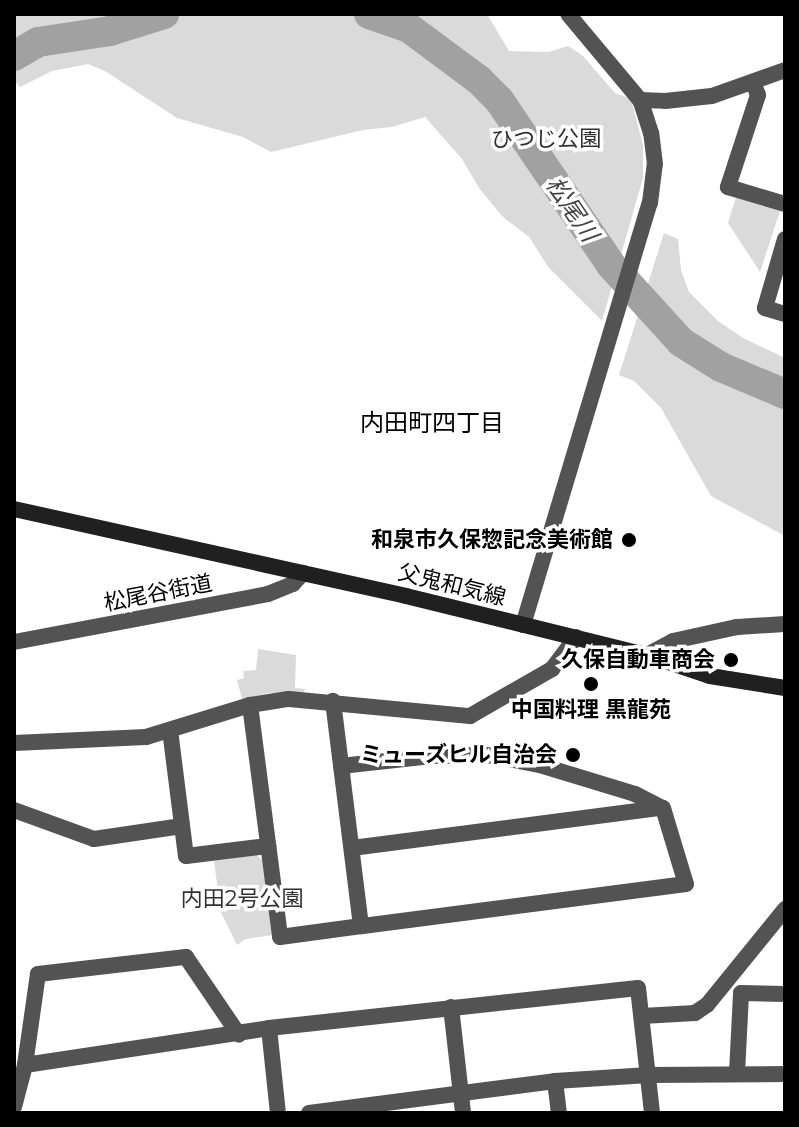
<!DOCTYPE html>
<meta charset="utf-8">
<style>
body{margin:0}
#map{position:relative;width:799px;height:1127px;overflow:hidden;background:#fff;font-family:Montserrat,"Noto Sans JP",sans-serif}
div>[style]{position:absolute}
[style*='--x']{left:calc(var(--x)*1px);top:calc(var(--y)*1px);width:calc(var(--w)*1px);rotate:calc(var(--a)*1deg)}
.green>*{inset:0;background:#dadada}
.river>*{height:30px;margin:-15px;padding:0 15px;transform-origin:15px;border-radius:15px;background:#a1a1a1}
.minor>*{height:16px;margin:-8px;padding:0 8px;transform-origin:8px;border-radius:8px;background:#535353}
.tertiary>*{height:16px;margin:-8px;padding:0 8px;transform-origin:8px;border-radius:8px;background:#535353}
.secondary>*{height:16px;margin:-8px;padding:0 8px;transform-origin:8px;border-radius:8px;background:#202020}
.dots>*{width:22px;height:22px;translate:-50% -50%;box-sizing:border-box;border:4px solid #fff;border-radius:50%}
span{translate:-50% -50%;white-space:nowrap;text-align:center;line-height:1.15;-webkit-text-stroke:7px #fff;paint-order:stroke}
.park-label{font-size:22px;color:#313131}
.poi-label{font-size:22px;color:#000;font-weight:700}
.right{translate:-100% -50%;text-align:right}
.street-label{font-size:22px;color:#000}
.water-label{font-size:24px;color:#424242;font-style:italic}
.neighbourhood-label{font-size:24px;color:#000}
.frame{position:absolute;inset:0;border:16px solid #000;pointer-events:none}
</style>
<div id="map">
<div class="green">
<div style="clip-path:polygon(14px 14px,487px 14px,509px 51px,548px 52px,568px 46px,582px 55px,615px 93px,631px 99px,643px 145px,643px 178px,602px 321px,549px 268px,529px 237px,503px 217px,479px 188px,462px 159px,425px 117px,392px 127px,363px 130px,271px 152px,243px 137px,177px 118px,105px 71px,88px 64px,52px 71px,20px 87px,14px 80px)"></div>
<div style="clip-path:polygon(737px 194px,781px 208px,760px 272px,728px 223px)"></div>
<div style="clip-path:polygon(664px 233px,678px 239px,681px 270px,689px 292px,718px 321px,743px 338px,785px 358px,785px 536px,711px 496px,661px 408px,634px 381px,619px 375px)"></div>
<div style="clip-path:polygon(258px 649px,296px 655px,295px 688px,305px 689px,304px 692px,269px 693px,242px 699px,237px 680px,244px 678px,243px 671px,256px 670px)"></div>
<div style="clip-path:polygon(257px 855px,262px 860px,273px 935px,245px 939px,237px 945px,214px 898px,218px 891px,214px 861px)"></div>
</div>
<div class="river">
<div style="--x:369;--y:14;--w:42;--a:19.3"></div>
<div style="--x:409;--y:28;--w:87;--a:36.6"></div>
<div style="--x:479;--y:80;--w:28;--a:45"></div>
<div style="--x:499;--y:100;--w:199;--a:55.8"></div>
<div style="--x:611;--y:265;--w:104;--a:47.7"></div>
<div style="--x:681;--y:342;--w:47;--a:32"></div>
<div style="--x:721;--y:367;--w:69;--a:22.9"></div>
<div style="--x:14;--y:56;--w:28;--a:-30"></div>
<div style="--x:38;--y:42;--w:73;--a:-8.7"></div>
<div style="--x:110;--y:31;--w:57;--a:-17.5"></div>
</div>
<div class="minor">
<div style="--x:753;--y:82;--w:14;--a:69"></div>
<div style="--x:758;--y:95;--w:97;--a:108.1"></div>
<div style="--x:728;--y:187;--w:59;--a:16.6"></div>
<div style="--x:640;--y:100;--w:25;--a:2"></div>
<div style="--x:665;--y:101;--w:47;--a:-6.1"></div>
<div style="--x:712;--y:96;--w:77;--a:-19.6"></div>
<div style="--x:785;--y:239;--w:72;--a:106.2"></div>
<div style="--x:765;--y:308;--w:21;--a:17"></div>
<div style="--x:14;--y:642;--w:258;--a:-10.7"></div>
<div style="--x:268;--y:594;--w:27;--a:-22"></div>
<div style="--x:293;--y:584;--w:15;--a:-48"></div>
<div style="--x:647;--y:655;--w:30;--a:-28"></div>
<div style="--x:673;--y:641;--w:66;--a:-12.3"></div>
<div style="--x:737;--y:627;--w:48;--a:-3.6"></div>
<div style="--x:250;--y:705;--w:234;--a:82.6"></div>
<div style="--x:280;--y:937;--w:82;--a:-7.7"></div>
<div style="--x:361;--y:926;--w:227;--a:-97.1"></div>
<div style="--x:170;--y:730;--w:127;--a:82.8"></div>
<div style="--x:186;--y:856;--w:83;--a:-7"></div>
<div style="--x:14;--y:743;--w:132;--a:-2.6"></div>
<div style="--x:146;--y:737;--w:109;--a:-17.1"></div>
<div style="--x:250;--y:705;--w:39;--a:-9"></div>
<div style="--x:289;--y:699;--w:182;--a:5.4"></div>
<div style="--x:470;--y:716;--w:95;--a:-29.8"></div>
<div style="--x:552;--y:669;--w:40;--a:-53"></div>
<div style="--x:341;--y:766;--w:91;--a:-6.3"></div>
<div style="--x:431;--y:756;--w:56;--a:-1"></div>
<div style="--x:487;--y:755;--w:54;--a:10.7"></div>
<div style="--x:540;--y:765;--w:99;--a:17"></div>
<div style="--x:635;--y:794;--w:31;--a:27"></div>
<div style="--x:663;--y:808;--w:79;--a:73.2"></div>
<div style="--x:686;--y:884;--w:328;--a:172.6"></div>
<div style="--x:14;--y:810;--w:85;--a:19.9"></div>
<div style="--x:94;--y:839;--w:89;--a:-8.4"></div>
<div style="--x:352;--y:848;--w:313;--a:-7.4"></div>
<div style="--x:451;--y:1007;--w:107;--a:83.5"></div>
<div style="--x:642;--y:1016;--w:53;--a:-3.2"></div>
<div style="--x:695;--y:1013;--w:14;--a:-34"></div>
<div style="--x:707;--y:1005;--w:124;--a:-50.9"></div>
<div style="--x:269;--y:1028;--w:85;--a:84"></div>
<div style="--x:25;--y:1065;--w:247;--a:-8.6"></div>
<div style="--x:269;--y:1028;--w:371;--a:-6.2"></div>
<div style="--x:638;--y:988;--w:126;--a:83.6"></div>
<div style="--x:737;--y:1073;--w:80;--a:-87.1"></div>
<div style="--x:741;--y:993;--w:44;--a:1.3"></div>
<div style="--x:555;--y:1081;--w:32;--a:83"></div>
<div style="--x:14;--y:1107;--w:43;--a:-75.3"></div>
<div style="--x:25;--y:1065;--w:92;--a:-81.9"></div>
<div style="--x:38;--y:974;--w:149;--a:-6.6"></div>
<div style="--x:186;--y:957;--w:94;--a:55.8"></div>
<div style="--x:309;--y:1113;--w:248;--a:-7.4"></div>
<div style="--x:555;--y:1081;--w:94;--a:-3.7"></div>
<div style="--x:649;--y:1075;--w:136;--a:-0.4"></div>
</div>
<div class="tertiary">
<div style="--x:523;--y:625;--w:441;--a:-73.3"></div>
<div style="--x:650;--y:203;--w:39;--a:-83"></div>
<div style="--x:655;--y:164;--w:31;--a:-97"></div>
<div style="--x:651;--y:133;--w:35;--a:-108"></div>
<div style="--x:640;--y:100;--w:112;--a:-129.9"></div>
</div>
<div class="secondary">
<div style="--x:14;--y:509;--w:402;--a:12.5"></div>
<div style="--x:406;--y:596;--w:248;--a:13.8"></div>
<div style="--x:647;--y:655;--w:66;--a:18.4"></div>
<div style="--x:710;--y:676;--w:76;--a:9.1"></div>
</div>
<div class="dots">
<div style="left:629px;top:540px;background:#000"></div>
<div style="left:731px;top:660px;background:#000"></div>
<div style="left:591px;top:684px;background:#000"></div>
<div style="left:573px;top:755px;background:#000"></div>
</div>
<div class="park-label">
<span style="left:546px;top:139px">ひつじ公園</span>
<span style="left:242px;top:899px">内田2号公園</span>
</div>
<div class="poi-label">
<span class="right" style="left:613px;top:540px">和泉市久保惣記念美術館</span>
<span class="right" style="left:715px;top:660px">久保自動車商会</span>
<span style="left:591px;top:710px">中国料理 黒龍苑</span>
<span class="right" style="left:557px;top:755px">ミューズヒル自治会</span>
</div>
<div class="street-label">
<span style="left:452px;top:585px;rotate:14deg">父鬼和気線</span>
<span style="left:158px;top:593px;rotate:-11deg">松尾谷街道</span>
</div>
<div class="water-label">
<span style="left:572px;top:209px;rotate:56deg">松尾川</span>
</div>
<div class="neighbourhood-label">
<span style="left:432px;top:423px">内田町四丁目</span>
</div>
<div class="frame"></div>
</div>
